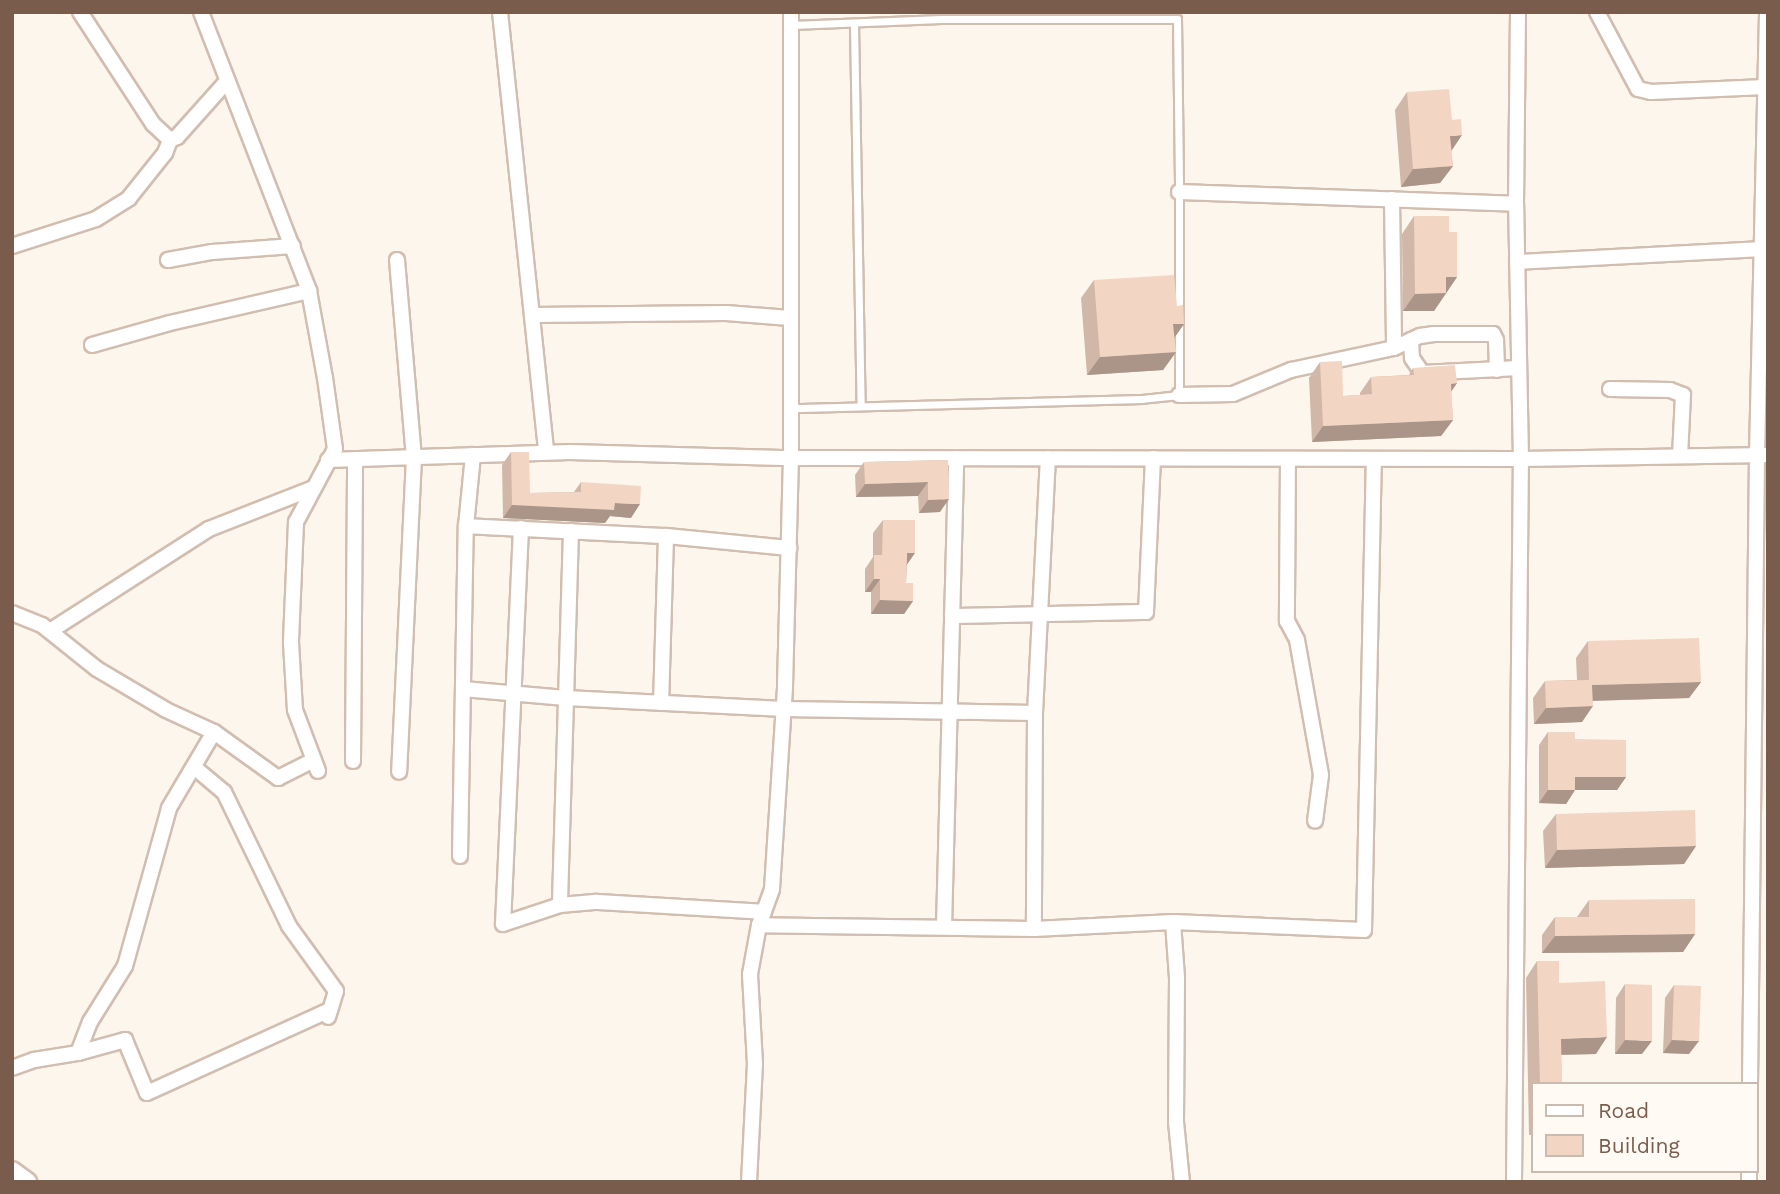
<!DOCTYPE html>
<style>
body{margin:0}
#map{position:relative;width:1780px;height:1194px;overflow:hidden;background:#fdf6ec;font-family:"Work Sans",sans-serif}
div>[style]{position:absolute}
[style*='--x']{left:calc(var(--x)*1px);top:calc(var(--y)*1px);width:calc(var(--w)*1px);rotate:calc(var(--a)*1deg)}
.roads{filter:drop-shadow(2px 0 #d1beb0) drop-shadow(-2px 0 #d1beb0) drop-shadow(0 2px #d1beb0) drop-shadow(0 -2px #d1beb0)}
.service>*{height:7px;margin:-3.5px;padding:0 3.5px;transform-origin:3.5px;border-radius:3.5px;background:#fff}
.minor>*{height:14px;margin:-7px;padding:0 7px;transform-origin:7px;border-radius:7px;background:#fff}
.tertiary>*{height:18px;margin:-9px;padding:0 9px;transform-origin:9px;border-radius:9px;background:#fff}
.wall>*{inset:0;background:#d1b7a8}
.shaded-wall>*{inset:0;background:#aa9588}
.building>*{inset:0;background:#f3d5c3}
span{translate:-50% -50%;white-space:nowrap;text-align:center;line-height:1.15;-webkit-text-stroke:5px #fffaf3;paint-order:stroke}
.frame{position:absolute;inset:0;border:14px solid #7a5c4d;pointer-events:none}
.legend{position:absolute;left:1531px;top:1082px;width:228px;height:91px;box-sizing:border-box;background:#fffaf3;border:2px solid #cabbb1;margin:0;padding:9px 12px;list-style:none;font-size:21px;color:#7a5c4d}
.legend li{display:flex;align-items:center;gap:14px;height:35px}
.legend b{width:35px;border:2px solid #cabbb1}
</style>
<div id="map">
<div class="roads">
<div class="service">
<div style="--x:854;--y:24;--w:382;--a:89"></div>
<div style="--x:791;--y:25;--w:150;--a:-2.3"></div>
<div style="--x:941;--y:19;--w:236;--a:0"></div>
<div style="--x:1177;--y:19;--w:173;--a:89.3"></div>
<div style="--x:1179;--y:192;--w:203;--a:90"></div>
<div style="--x:1179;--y:395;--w:37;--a:174"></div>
<div style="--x:1142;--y:399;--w:351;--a:178.5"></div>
</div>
<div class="minor">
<div style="--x:80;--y:12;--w:134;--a:56.9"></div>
<div style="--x:153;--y:124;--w:23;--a:43"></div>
<div style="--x:170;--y:140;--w:8;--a:-23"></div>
<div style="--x:177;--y:137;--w:75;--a:-48.2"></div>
<div style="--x:201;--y:12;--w:299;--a:68.8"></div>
<div style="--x:309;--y:291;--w:88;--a:79.6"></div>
<div style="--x:325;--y:378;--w:72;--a:82"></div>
<div style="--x:335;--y:449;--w:83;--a:118.1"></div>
<div style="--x:296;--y:522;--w:121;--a:92.4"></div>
<div style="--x:291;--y:643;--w:67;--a:86.6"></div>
<div style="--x:295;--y:710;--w:65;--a:69.3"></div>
<div style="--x:500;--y:12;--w:442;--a:84"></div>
<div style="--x:1597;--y:12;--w:87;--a:62"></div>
<div style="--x:1638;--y:89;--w:13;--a:13"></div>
<div style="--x:1651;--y:92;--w:114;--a:-2.5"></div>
<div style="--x:1179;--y:192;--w:337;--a:2"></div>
<div style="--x:1392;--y:199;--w:149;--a:89.2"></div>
<div style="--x:12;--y:246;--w:88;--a:-17.8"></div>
<div style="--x:96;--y:219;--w:39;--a:-32"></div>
<div style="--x:129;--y:198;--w:58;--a:-51.3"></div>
<div style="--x:165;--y:153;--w:14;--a:-69"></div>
<div style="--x:168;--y:260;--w:45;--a:-10.3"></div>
<div style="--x:212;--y:252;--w:81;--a:-4.2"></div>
<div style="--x:397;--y:260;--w:198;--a:85.1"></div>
<div style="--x:414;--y:457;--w:315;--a:92.7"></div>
<div style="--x:1517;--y:262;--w:244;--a:-3"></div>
<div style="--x:532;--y:315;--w:194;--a:-0.6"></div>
<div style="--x:726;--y:313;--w:64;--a:4.5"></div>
<div style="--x:1411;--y:340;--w:18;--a:87"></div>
<div style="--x:1412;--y:358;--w:18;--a:56"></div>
<div style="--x:1422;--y:373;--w:97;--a:-3"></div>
<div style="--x:92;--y:345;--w:81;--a:-15.8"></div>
<div style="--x:170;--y:323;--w:143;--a:-13"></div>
<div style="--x:1610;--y:389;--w:60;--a:1"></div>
<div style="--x:1670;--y:390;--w:14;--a:21"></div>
<div style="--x:1683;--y:395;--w:61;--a:92.8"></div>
<div style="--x:1179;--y:395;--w:54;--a:-1.1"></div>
<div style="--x:1233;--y:394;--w:63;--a:-22.5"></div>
<div style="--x:1291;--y:370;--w:105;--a:-12.1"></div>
<div style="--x:1394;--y:348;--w:29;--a:-25"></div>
<div style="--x:1420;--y:336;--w:14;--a:-8"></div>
<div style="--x:1434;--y:334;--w:59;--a:0"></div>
<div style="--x:1493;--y:334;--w:7;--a:63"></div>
<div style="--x:1496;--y:340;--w:30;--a:88"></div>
<div style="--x:473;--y:455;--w:71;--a:95.6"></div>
<div style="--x:466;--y:526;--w:200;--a:2.9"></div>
<div style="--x:666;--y:536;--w:167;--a:91.7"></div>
<div style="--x:1288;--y:459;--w:162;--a:90.4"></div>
<div style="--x:1287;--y:621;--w:21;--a:62"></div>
<div style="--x:1297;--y:640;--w:137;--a:79.9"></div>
<div style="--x:1321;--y:775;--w:46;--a:97.4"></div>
<div style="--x:328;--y:460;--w:242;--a:-1.9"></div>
<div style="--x:570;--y:452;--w:221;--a:1.6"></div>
<div style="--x:791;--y:458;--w:730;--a:0.08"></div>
<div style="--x:1521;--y:459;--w:247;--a:-0.9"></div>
<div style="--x:521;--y:528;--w:396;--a:92.6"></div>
<div style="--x:503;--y:924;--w:60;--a:-18.4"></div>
<div style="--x:571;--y:531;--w:374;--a:91.7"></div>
<div style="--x:560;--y:905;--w:37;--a:-5"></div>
<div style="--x:597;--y:902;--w:167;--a:3.4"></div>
<div style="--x:666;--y:536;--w:124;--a:5.6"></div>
<div style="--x:12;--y:613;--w:32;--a:22"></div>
<div style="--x:42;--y:625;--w:70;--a:38.7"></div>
<div style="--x:97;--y:669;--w:80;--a:30.7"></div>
<div style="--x:166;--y:710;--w:53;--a:24.6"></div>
<div style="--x:214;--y:732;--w:79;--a:35.7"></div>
<div style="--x:278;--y:778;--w:40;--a:-26.6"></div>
<div style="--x:952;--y:616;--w:194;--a:-1.2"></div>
<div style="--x:1146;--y:612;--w:154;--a:-87.4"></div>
<div style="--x:50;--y:631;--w:189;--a:-32.7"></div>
<div style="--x:209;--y:529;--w:110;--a:-21.4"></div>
<div style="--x:463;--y:689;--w:103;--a:5"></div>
<div style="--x:566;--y:698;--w:218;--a:2.9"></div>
<div style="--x:784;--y:709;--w:251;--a:0.9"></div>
<div style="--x:1035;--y:713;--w:216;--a:90.3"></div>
<div style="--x:1034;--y:929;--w:275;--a:-179.2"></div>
<div style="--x:1035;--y:713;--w:255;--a:-87.1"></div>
<div style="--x:353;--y:761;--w:302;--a:-89.6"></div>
<div style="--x:194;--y:767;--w:39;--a:40"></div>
<div style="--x:224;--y:792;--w:149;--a:64.1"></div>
<div style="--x:289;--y:926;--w:80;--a:54.1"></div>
<div style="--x:336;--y:991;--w:27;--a:107"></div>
<div style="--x:460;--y:856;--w:330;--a:-89"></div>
<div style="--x:1173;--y:922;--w:191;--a:2.4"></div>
<div style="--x:1364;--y:930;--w:471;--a:-88.8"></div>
<div style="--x:944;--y:927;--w:469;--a:-88.5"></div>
<div style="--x:1034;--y:929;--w:139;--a:-2.9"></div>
<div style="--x:1173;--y:922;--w:56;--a:85.9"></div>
<div style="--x:1177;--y:978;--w:144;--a:90.4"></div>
<div style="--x:1176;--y:1122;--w:60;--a:84.3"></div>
<div style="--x:78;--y:1053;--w:49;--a:-15.5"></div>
<div style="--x:125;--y:1040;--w:57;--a:67.5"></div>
<div style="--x:147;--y:1093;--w:201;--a:-24.4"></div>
<div style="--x:12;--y:1068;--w:23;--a:-20"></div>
<div style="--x:34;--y:1060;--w:45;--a:-9"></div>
<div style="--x:78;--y:1053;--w:33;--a:-69"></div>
<div style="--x:90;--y:1022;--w:66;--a:-58"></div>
<div style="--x:125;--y:966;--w:164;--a:-74.4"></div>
<div style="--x:169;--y:808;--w:88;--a:-59.4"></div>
<div style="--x:1750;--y:1084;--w:629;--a:-89.36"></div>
<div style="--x:1757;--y:455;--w:443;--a:-88.7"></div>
<div style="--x:749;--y:1182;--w:118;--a:-87.1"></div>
<div style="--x:755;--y:1064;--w:90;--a:-93.2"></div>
<div style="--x:750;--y:974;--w:50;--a:-79.6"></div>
<div style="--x:759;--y:925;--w:38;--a:-70"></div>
<div style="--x:772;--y:889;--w:203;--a:-86.3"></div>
<div style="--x:785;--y:686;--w:228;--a:-88.5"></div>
<div style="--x:791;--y:458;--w:446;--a:-90"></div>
<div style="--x:1514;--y:1182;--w:723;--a:-89.45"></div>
<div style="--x:1521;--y:459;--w:255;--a:-91.1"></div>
<div style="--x:1516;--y:204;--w:192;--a:-89.4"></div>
<div style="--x:1749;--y:1182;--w:11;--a:-90"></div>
</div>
<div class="tertiary">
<div style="--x:12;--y:1171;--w:19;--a:36"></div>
</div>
</div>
<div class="wall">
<div style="clip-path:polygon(1407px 92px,1452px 120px,1451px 150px,1453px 166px,1440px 183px,1401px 187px,1395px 110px)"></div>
<div style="clip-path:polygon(1414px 216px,1457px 277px,1434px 311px,1403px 311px,1402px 234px)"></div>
<div style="clip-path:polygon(1094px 280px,1177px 306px,1184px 324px,1174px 338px,1176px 352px,1163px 370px,1087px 375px,1081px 298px)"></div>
<div style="clip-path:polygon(1320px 362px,1343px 396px,1360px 395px,1360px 393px,1371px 377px,1409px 375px,1413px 368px,1457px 383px,1451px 392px,1453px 420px,1441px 436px,1312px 442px,1309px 378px)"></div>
<div style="clip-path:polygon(511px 452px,530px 493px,574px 492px,581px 482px,631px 518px,610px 516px,605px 523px,503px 518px,502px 465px)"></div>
<div style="clip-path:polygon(948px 460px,940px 512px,919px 513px,918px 496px,856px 497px,855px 475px,864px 462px)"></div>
<div style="clip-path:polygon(1768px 481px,1768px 496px,1766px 496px,1766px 483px)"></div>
<div style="clip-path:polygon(883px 520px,907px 565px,906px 583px,913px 601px,904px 614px,871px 614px,871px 592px,865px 592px,865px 569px,873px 557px,873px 533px)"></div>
<div style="clip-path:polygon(1588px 641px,1701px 682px,1689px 698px,1593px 701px,1582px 722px,1534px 724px,1533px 698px,1545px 681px,1577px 680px,1576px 658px)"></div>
<div style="clip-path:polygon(1548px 732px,1575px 739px,1626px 777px,1617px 790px,1575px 790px,1566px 804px,1539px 803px,1539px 745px)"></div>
<div style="clip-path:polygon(1556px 814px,1696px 846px,1684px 864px,1545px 868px,1543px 831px)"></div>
<div style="clip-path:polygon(1589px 900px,1695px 934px,1683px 952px,1542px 953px,1542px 935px,1555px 917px,1577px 917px)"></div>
<div style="clip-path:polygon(1537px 961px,1559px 983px,1596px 1054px,1561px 1055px,1562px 1084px,1533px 1084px,1533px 1135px,1529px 1135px,1526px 978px)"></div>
<div style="clip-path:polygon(1625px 984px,1642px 1054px,1615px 1054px,1616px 998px)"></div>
<div style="clip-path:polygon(1674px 985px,1689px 1054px,1663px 1053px,1665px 998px)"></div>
</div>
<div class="shaded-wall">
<div style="clip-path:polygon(1462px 135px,1450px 153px,1450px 136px)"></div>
<div style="clip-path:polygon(1453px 166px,1440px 183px,1401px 187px,1413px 169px)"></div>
<div style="clip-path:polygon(1446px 277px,1457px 277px,1434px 311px,1403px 311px,1415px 294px)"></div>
<div style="clip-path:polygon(1173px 324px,1184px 324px,1172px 341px)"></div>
<div style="clip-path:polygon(1176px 352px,1163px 370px,1087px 375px,1100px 357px)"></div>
<div style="clip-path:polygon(1457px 383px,1446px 399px,1451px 384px)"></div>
<div style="clip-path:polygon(1453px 420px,1441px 436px,1312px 442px,1323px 426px)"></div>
<div style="clip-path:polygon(928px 482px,918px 496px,856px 497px,865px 484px)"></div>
<div style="clip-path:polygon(949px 499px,940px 512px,919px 513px,928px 500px)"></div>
<div style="clip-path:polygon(615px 503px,640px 504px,631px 518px,610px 516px,605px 523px,503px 518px,512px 505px)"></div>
<div style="clip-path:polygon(907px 553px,915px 553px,906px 566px)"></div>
<div style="clip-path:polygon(874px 579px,880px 579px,871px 592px,865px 592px)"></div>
<div style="clip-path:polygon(880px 600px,913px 601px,904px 614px,871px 614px)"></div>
<div style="clip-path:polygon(1701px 682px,1689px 698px,1581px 701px,1592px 685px)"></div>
<div style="clip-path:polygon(1593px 706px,1582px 722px,1534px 724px,1546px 708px)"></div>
<div style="clip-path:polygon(1575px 777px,1626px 777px,1617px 790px,1566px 790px)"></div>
<div style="clip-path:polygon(1548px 790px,1575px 790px,1566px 804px,1539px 803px)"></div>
<div style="clip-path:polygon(1696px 846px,1684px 864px,1545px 868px,1557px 850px)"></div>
<div style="clip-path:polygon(1695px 934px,1683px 952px,1542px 953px,1555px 936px)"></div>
<div style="clip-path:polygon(1607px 1037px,1596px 1054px,1549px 1055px,1561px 1039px)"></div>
<div style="clip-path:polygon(1625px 1040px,1652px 1041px,1642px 1054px,1615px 1054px)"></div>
<div style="clip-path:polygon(1672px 1040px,1699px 1041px,1689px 1054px,1663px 1053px)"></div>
</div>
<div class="building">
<div style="clip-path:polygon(1449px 89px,1452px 120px,1461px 119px,1462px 135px,1450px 136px,1453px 166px,1413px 169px,1407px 92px)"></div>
<div style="clip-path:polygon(1414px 216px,1449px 216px,1449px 232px,1457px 232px,1457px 277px,1446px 277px,1446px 293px,1415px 294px)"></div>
<div style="clip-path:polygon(1174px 275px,1177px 306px,1183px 305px,1184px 324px,1173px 324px,1176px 352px,1100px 357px,1094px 280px)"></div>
<div style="clip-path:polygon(1342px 361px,1343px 396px,1372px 394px,1371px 377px,1414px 375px,1413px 368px,1455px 365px,1457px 383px,1451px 384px,1453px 420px,1323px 426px,1320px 362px)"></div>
<div style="clip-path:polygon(511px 452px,529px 452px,530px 493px,581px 492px,581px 482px,641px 486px,640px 504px,615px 503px,614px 510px,512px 505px)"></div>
<div style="clip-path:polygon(948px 460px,949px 499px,928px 500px,928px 482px,865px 484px,864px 462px)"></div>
<div style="clip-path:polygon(883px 520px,915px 520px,915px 553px,907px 553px,906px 583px,913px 583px,913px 601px,880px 600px,880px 579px,874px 579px,874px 555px,882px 555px)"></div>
<div style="clip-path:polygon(1699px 638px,1701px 682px,1592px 685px,1593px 706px,1546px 708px,1545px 681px,1589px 680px,1588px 641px)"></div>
<div style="clip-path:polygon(1548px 732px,1575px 732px,1575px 739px,1626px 740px,1626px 777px,1575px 777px,1575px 790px,1548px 790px)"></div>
<div style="clip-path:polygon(1695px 810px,1696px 846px,1557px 850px,1556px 814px)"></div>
<div style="clip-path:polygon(1695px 899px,1695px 934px,1555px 936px,1555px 917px,1589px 917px,1589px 900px)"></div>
<div style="clip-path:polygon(1537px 961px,1559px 961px,1559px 983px,1605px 981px,1607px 1037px,1561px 1039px,1562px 1084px,1540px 1084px)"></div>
<div style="clip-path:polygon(1625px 984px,1652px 985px,1652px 1041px,1625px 1040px)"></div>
<div style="clip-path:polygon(1674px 985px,1701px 986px,1699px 1041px,1672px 1040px)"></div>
</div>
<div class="frame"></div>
<ul class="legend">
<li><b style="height:9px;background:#fff"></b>Road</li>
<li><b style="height:19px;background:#f3d5c3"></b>Building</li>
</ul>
</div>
